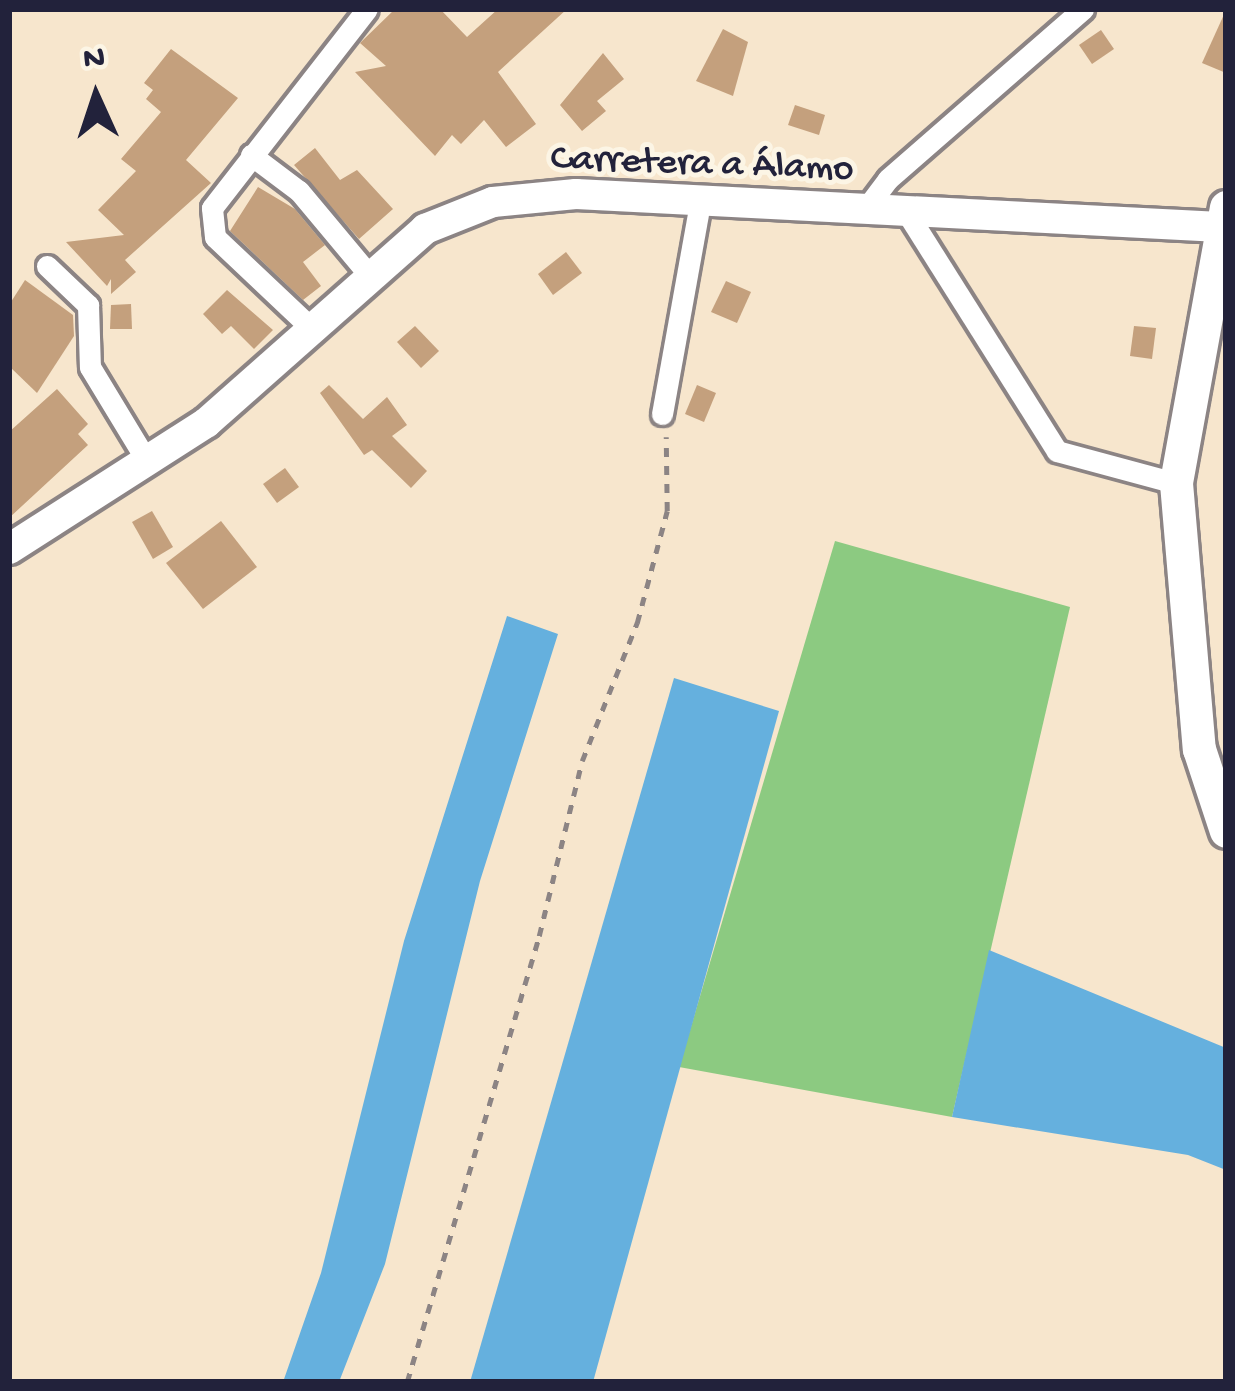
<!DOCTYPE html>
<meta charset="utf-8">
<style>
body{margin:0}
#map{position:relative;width:1235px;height:1391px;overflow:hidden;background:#f7e6cd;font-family:"Gochi Hand",sans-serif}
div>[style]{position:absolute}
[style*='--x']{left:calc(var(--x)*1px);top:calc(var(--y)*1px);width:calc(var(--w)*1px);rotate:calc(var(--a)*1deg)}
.green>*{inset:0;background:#8cca81}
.water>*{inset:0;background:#65b0de}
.building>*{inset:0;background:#c4a07d}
.path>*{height:4.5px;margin-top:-2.25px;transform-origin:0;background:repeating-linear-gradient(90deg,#8c8484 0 9px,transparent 0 18px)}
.roads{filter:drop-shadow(3px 0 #8c8484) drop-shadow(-3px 0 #8c8484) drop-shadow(0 3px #8c8484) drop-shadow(0 -3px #8c8484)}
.minor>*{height:21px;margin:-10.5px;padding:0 10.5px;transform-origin:10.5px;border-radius:10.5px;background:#fff}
.secondary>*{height:30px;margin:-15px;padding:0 15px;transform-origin:15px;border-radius:15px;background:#fff}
.primary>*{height:33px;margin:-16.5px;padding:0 16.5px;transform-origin:16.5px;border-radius:16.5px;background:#fff}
span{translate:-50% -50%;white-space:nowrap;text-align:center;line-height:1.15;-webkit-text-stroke:10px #fcf5e5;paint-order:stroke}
.street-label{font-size:39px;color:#22223b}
.frame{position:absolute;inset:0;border:12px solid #22223b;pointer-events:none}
.north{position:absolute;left:36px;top:36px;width:120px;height:120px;-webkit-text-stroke:9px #fcf5e5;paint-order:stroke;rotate:357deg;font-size:33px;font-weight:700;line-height:48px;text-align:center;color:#22223b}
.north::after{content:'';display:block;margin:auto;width:42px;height:54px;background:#22223b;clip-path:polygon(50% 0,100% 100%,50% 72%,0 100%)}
</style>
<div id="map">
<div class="green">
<div style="clip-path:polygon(835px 541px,1070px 607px,952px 1117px,679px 1067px)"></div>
</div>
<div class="water">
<div style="clip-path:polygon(507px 616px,558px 634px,480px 881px,385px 1264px,339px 1382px,283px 1382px,321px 1273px,404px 941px)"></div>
<div style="clip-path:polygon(674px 678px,779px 711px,593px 1382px,470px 1382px)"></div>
<div style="clip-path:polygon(989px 950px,1226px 1048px,1226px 1170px,1188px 1155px,952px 1117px)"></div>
</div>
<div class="building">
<div style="clip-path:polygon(395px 9px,440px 9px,467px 37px,498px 9px,567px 9px,498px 72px,536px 124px,506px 147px,484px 120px,461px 144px,452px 135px,435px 156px,355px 72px,386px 66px,360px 43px)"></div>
<div style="clip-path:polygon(1226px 10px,1226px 73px,1202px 63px)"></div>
<div style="clip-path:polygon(723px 29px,748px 42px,733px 96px,696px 81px)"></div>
<div style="clip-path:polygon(1101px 30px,1114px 49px,1092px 64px,1079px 45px)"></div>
<div style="clip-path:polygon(171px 49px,238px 98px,186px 160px,211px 183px,125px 260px,136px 272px,111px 294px,111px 279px,107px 286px,66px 242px,124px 235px,98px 210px,136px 171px,121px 159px,161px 112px,146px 99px,153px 90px,144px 83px)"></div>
<div style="clip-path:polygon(603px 53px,624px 79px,597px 101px,606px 111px,582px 131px,560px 105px)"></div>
<div style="clip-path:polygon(795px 105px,825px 115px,819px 135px,788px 125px)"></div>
<div style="clip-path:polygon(315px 148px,340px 180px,357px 170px,393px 209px,359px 239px,294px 165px)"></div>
<div style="clip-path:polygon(258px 187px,295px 209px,325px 245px,303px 262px,321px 286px,303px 300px,230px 231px)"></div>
<div style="clip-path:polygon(566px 252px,582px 273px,553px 295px,538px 274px)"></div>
<div style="clip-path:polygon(25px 280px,73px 315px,74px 336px,37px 393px,9px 366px,9px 305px)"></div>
<div style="clip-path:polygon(726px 281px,751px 292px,737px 323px,711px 312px)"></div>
<div style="clip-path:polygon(227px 290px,273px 330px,254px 349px,231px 326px,222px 334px,203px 314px)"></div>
<div style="clip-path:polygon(131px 304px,132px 329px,110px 329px,111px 305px)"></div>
<div style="clip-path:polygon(415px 326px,439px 351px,421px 368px,397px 342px)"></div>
<div style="clip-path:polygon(1134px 326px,1156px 328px,1152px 359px,1130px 356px)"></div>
<div style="clip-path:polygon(329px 385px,363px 419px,387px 397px,407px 425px,392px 436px,427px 471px,411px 488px,372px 450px,364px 455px,320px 393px)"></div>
<div style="clip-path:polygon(697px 385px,716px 393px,704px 422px,685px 414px)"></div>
<div style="clip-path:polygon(57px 389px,88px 424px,78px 434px,88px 445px,9px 518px,9px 432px)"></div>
<div style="clip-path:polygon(285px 468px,299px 487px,277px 503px,263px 484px)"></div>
<div style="clip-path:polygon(152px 511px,173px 547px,153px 559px,132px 522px)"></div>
<div style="clip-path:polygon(221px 521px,257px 567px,203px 609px,166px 563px)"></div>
</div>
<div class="path">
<div style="--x:407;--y:1382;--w:465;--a:-73.5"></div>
<div style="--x:539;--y:936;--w:180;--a:-76.2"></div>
<div style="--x:582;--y:761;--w:149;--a:-68.3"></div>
<div style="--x:637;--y:623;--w:116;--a:-75"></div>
<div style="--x:667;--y:511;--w:74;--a:-90.8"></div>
</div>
<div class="roads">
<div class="minor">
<div style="--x:251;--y:155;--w:60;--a:36.9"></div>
<div style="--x:299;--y:191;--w:111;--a:50.1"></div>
<div style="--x:864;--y:211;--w:40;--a:-53"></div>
<div style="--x:888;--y:179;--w:259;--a:-41.1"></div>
<div style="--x:907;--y:213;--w:281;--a:57.8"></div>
<div style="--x:1057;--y:451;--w:123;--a:15.1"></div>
<div style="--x:47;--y:266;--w:57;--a:43.6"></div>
<div style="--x:88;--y:305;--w:62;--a:88.2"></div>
<div style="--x:90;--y:367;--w:110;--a:58.8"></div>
<div style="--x:308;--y:325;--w:128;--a:-136.6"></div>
<div style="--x:215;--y:237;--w:29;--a:-96"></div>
<div style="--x:212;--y:208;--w:252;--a:-52.1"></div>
<div style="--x:662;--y:414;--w:214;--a:-79.8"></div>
</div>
<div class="secondary">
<div style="--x:9;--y:549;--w:234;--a:-32.6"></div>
<div style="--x:206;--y:423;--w:293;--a:-41.5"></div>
<div style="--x:425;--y:229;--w:73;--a:-21.7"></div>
<div style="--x:493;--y:202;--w:83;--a:-5.5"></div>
<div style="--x:576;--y:194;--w:645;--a:2.93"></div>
</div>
<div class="primary">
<div style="--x:1226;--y:207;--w:280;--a:100.3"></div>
<div style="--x:1176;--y:483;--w:267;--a:85.1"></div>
<div style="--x:1199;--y:749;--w:86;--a:71.8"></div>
</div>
</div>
<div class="street-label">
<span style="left:702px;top:166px;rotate:2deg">Carretera a Álamo</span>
</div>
<div class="frame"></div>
<div class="north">N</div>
</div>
